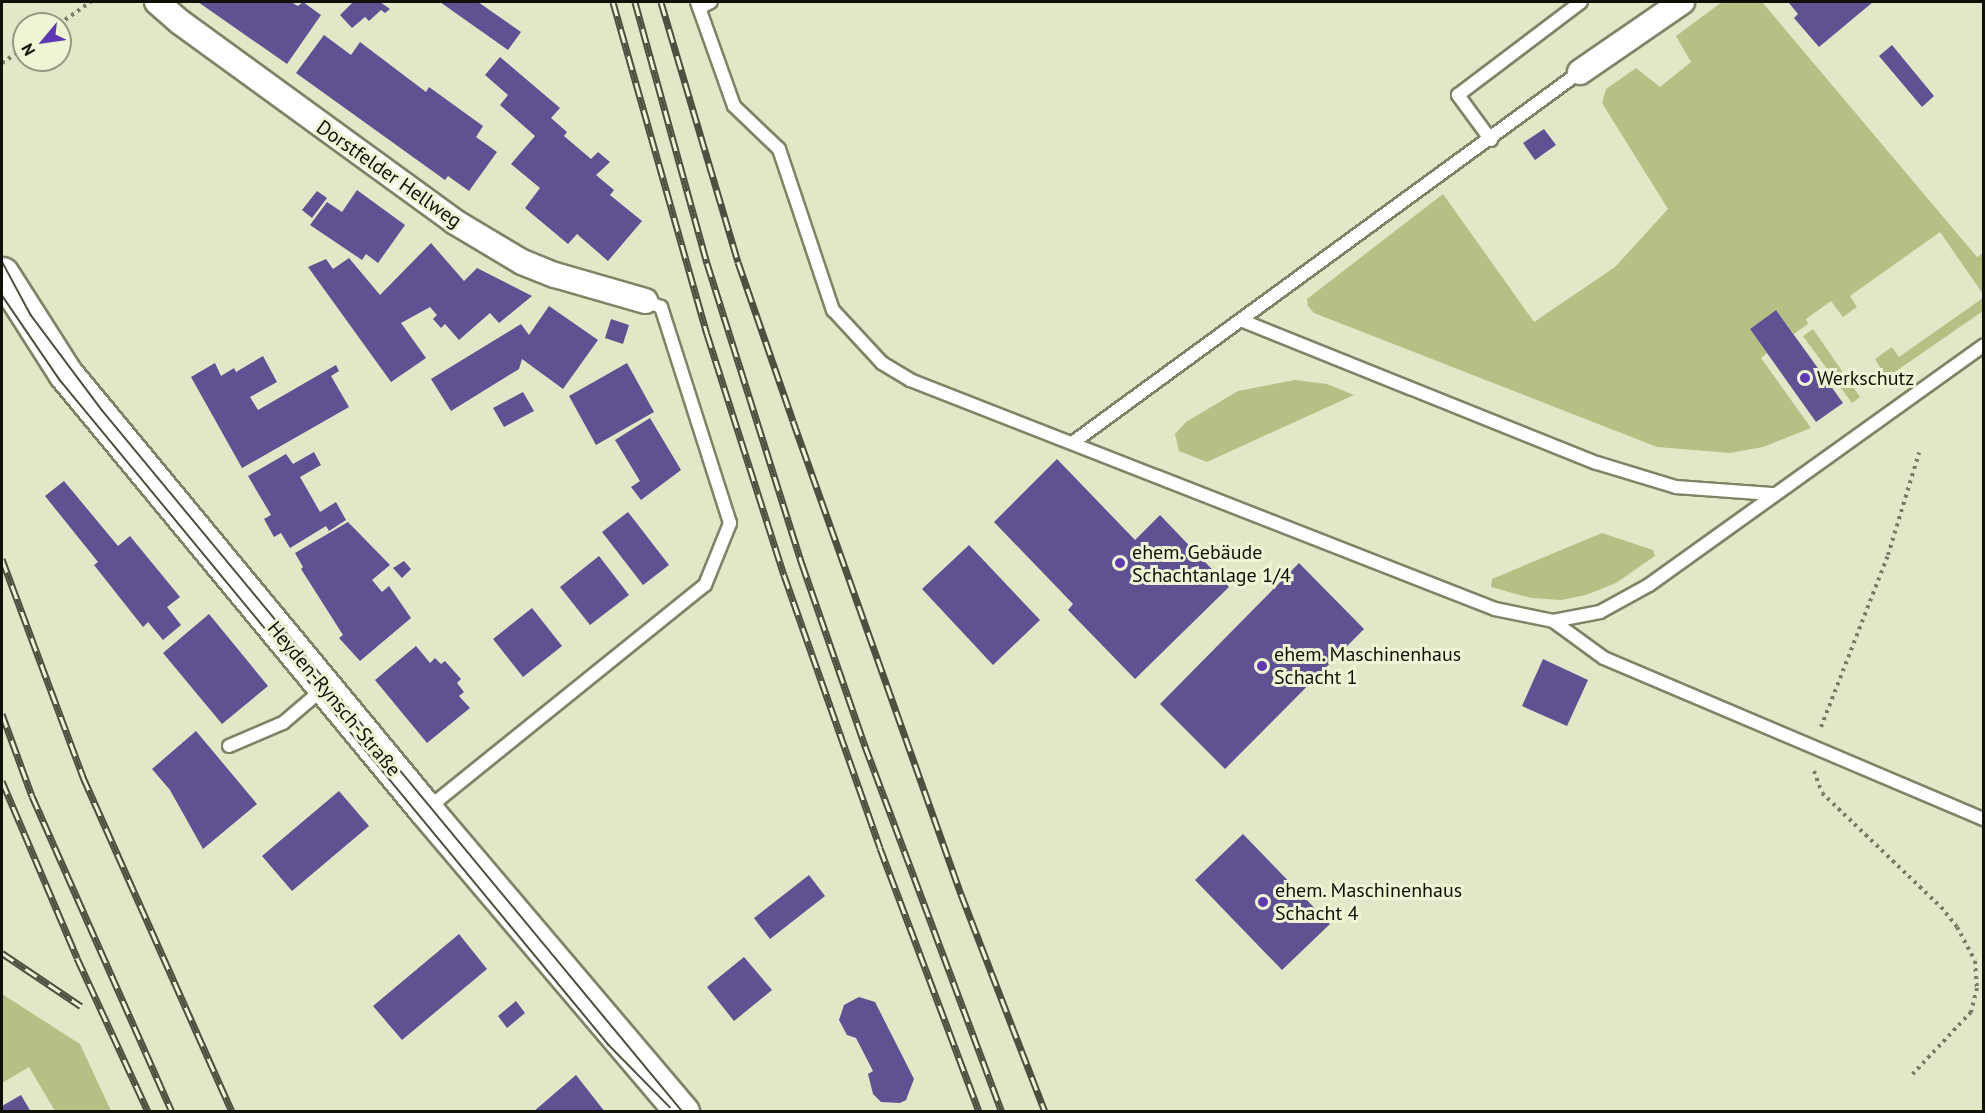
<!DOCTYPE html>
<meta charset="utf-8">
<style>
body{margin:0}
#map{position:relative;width:1985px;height:1113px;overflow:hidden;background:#e1e7c7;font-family:"PT Sans",sans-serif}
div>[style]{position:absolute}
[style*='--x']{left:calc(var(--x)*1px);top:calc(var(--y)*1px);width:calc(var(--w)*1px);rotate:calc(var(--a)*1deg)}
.green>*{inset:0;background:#b6c085}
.building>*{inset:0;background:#605292}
.path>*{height:4px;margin-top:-2px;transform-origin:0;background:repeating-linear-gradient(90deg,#787c67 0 3px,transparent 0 7.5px)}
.roads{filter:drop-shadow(2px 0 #7e8466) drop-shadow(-2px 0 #7e8466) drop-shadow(0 2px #7e8466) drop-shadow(0 -2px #7e8466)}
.lane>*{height:12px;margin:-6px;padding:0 6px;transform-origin:6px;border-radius:6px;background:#fff}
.street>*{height:24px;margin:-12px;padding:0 12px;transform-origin:12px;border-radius:12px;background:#fff}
.secondary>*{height:33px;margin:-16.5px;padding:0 16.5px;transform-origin:16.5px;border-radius:16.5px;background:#fff}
.tram>*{height:1.5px;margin:-0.75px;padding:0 0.75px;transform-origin:0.75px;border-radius:0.75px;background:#4c503e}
.rail>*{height:7px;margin-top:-3.5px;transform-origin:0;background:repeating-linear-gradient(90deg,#eef4d4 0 14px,#4c503e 0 28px);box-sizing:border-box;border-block:2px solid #4c503e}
.dots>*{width:16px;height:16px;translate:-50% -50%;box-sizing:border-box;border:3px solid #eef4d4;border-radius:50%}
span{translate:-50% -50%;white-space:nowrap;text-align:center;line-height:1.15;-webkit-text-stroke:6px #eef4d4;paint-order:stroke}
.street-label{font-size:20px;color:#0f1106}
.poi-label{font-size:20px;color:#0f1106}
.left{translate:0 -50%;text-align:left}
.frame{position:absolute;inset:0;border:3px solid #0f1106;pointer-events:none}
.north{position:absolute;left:12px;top:12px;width:60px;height:60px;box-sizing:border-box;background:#eef4d4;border:2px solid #959982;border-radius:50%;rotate:241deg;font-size:16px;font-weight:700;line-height:24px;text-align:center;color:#0f1106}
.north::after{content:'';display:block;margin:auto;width:21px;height:27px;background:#5e38b0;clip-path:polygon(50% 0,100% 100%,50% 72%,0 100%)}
</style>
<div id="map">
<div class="green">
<div style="clip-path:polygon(1722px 2px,1762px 2px,1977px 257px,1983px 253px,1983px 294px,1940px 232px,1850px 296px,1857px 307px,1843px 317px,1831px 301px,1806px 319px,1808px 324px,1794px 334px,1776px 310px,1750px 329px,1767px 353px,1761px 358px,1811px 428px,1763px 447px,1730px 453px,1657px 447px,1314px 313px,1308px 306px,1307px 299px,1443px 194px,1534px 322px,1615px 267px,1668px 209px,1602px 103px,1606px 89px,1636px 68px,1660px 87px,1691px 62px,1676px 36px)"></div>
<div style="clip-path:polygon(1983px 298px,1983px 311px,1886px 378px,1875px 359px,1892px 347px,1899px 357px)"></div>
<div style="clip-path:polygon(1813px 329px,1860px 397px,1852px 403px,1803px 336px)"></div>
<div style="clip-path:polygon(1295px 380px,1327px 384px,1354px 395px,1207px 462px,1179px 451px,1175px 434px,1186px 422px,1238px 391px)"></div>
<div style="clip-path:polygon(1602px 533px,1653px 550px,1655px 556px,1616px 583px,1586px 595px,1561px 600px,1531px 598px,1491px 587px,1492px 579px)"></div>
<div style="clip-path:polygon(2px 994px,80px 1044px,111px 1111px,55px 1111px,29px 1067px,2px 1083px)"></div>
</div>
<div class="building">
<div style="clip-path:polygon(198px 2px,291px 2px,298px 6px,303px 2px,321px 15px,287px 64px)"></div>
<div style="clip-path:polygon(353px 2px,380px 2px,390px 9px,385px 13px,381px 10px,369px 21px,365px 17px,352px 28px,340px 15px)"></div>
<div style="clip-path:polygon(440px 2px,478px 2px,521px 32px,508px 50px)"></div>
<div style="clip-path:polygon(1873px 2px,1819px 47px,1794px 18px,1798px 14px,1789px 3px)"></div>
<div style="clip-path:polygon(324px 35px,351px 55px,360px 42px,426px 92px,429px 87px,483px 126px,476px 137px,497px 152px,469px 191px,448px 176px,445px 180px,296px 73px)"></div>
<div style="clip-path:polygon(1892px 45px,1934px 96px,1922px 107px,1879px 56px)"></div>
<div style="clip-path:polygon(500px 57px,560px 108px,551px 118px,567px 132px,564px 136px,591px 159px,598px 152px,610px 162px,596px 175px,614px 190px,610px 195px,642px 221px,608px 261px,577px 234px,568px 244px,525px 208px,540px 188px,511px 164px,535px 136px,500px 105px,508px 95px,485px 75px)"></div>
<div style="clip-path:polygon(1544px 129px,1556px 145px,1535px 160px,1523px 143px)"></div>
<div style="clip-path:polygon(357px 190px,405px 225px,378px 263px,366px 254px,362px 260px,310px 225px,327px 202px,342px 212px)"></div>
<div style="clip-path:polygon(317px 191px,327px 198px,312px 218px,302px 210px)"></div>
<div style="clip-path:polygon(431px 243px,464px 281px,477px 268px,532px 296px,499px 323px,490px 313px,459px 340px,445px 324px,441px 328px,433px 319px,437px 315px,430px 307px,401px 323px,426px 358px,391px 382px,308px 267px,326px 259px,333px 269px,349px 258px,380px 295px)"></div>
<div style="clip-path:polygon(549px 306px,598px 340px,563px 389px,522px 359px,519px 369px,451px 411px,431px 379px,521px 324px,529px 335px)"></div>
<div style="clip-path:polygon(1776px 310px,1843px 403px,1816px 422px,1750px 329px)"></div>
<div style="clip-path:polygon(611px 319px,629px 325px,623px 344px,605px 338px)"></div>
<div style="clip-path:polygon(263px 356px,277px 382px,250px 397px,258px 410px,336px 365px,339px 371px,331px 376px,349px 407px,242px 468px,191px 377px,215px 363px,221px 376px,234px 368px,236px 372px)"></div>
<div style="clip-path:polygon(627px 363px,654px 412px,596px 445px,569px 396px)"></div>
<div style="clip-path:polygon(523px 392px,534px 411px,504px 427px,493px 408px)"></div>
<div style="clip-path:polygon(650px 418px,681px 470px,641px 500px,631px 487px,640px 481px,615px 440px)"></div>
<div style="clip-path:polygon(314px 452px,321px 465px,300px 477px,320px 512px,336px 502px,346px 520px,329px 531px,326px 526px,290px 548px,281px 533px,274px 537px,264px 519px,271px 515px,248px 476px,286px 454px,293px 464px)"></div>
<div style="clip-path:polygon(1057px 459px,1135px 540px,1160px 515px,1229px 587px,1135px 679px,1068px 610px,1073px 604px,994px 522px)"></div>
<div style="clip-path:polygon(64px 481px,118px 546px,130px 536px,180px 597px,167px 607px,181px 625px,163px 640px,148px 622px,143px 627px,94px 565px,98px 562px,45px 496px)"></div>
<div style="clip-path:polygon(628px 512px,669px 565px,643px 585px,602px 532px)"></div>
<div style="clip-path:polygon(348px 522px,390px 565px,372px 580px,382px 592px,389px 586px,411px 618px,360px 661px,339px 638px,343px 635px,301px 569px,303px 567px,295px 553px)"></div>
<div style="clip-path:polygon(969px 545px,1040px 620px,993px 665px,922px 589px)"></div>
<div style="clip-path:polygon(599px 556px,629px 595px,590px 625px,560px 587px)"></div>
<div style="clip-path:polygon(404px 561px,411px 569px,402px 578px,393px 568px)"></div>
<div style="clip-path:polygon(1299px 563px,1364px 629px,1225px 769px,1160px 704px)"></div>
<div style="clip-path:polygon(532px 608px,562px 646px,523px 677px,493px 639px)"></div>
<div style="clip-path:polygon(209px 614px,268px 686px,222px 724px,163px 653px)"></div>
<div style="clip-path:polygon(416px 646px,430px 663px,435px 658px,441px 664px,445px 661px,461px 679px,457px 683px,464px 692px,459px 696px,470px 708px,427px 743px,375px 680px)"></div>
<div style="clip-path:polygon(1543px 659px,1588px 680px,1567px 726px,1522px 706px)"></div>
<div style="clip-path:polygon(196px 731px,257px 804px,203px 849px,170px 790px,152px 769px)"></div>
<div style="clip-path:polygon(339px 791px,369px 826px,292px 891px,262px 856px)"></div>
<div style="clip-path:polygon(1243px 834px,1330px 924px,1282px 970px,1195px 880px)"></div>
<div style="clip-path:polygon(809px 875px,825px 896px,770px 939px,754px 918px)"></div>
<div style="clip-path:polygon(459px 934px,487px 969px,402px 1040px,373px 1006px)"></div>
<div style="clip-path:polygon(744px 957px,772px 990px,734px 1021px,707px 987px)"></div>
<div style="clip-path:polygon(859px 997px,875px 1002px,914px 1079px,906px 1100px,900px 1103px,881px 1102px,873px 1094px,868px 1074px,873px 1071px,856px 1038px,847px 1035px,839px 1020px,844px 1005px)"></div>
<div style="clip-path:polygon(516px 1001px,525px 1013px,507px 1028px,498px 1016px)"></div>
<div style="clip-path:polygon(576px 1075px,605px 1112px,533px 1112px)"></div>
<div style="clip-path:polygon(21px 1095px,31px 1112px,2px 1112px,2px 1106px)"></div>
</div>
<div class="path">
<div style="--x:59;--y:24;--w:39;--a:-35"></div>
<div style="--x:2;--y:63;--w:27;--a:-34"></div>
<div style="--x:1821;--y:727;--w:185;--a:-68.7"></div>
<div style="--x:1888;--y:555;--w:107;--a:-73.1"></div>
<div style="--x:1814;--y:771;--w:23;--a:70"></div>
<div style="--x:1822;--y:793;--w:165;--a:43.8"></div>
<div style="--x:1941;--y:907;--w:26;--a:51"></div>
<div style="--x:1957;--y:927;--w:38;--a:62"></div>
<div style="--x:1975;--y:961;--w:27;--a:86"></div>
<div style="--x:1977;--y:988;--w:25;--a:104"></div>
<div style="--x:1971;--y:1012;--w:88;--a:133.2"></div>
</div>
<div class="roads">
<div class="lane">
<div style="--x:697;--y:2;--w:110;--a:70.4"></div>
<div style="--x:734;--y:106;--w:62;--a:43.7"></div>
<div style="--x:779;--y:149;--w:170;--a:71.5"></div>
<div style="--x:833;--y:310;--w:72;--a:47.2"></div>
<div style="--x:882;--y:363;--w:33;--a:31"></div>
<div style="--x:910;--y:380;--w:628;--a:21.38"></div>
<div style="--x:1495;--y:609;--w:59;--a:11.7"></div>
<div style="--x:1553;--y:621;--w:63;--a:36"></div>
<div style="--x:1604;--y:658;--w:413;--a:23"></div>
<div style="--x:699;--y:8;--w:13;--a:-27"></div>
<div style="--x:1491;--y:140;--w:56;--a:-126.3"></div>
<div style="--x:1458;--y:95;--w:154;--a:-37.1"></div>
<div style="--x:1243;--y:321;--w:381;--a:21.9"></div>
<div style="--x:1597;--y:463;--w:83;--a:16.9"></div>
<div style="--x:1676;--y:487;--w:96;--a:4.2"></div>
<div style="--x:1075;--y:441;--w:625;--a:-36.16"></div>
<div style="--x:1553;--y:621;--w:48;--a:-10.8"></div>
<div style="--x:1600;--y:612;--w:56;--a:-28.9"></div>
<div style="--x:1649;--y:585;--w:412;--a:-35.6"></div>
<div style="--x:229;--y:746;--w:59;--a:-23.1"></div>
<div style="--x:283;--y:723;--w:52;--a:-40.4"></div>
<div style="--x:427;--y:809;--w:357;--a:-38.9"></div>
<div style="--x:705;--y:585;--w:67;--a:-68"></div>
<div style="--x:730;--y:523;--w:227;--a:-107.7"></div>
<div style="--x:661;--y:307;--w:17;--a:-159"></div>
</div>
<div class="street">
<div style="--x:157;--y:2;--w:30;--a:41"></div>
<div style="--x:180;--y:22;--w:340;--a:36"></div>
<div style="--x:455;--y:222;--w:78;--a:30.8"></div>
<div style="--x:522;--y:262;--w:35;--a:22"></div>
<div style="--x:555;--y:275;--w:94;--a:16.1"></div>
<div style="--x:1580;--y:72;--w:124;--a:-34.5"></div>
</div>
<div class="secondary">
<div style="--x:2;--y:274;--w:117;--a:57.5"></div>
<div style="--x:65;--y:373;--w:567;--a:50.44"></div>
<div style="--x:426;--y:810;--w:396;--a:49.7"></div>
</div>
</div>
<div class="tram">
<div style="--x:2;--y:261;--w:61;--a:61.8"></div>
<div style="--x:31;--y:315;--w:119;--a:53.2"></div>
<div style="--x:102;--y:410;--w:911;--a:50.39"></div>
<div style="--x:2;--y:295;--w:103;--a:55.7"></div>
<div style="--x:60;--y:380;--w:862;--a:50.46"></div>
<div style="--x:609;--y:1045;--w:87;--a:45.5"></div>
</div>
<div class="rail">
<div style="--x:613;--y:2;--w:345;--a:74.2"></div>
<div style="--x:707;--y:334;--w:253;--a:72.3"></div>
<div style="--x:784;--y:575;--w:289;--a:70.6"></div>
<div style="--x:880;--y:848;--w:282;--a:69.4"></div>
<div style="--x:635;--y:2;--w:271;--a:74.6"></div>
<div style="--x:707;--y:263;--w:316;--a:72.5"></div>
<div style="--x:802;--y:564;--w:193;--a:70.9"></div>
<div style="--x:865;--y:746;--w:391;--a:69.5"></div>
<div style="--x:661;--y:2;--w:271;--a:73.5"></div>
<div style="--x:738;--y:262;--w:168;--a:70.9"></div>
<div style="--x:793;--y:421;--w:502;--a:70.45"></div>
<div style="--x:961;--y:894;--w:234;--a:68.9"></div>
<div style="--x:2;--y:559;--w:233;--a:69.6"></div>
<div style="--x:83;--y:777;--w:367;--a:66"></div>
<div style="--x:2;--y:714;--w:87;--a:69.9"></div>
<div style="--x:32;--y:796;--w:346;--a:66.1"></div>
<div style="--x:2;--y:781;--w:192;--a:67"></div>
<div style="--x:77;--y:958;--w:170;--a:65.2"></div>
<div style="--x:2;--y:953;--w:95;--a:33.9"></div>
</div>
<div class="dots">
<div style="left:1805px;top:378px;background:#5e38b0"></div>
<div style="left:1120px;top:563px;background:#5e38b0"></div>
<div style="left:1262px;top:666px;background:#5e38b0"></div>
<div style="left:1263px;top:902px;background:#5e38b0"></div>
</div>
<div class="street-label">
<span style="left:389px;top:174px;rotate:35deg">Dorstfelder Hellweg</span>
<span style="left:334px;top:699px;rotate:50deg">Heyden-Rynsch-Straße</span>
</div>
<div class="poi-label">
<span class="left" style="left:1817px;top:378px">Werkschutz</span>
<span class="left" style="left:1132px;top:564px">ehem. Gebäude<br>Schachtanlage 1/4</span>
<span class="left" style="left:1274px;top:666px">ehem. Maschinenhaus<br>Schacht 1</span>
<span class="left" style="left:1275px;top:902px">ehem. Maschinenhaus<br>Schacht 4</span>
</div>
<div class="frame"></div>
<div class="north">N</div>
</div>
